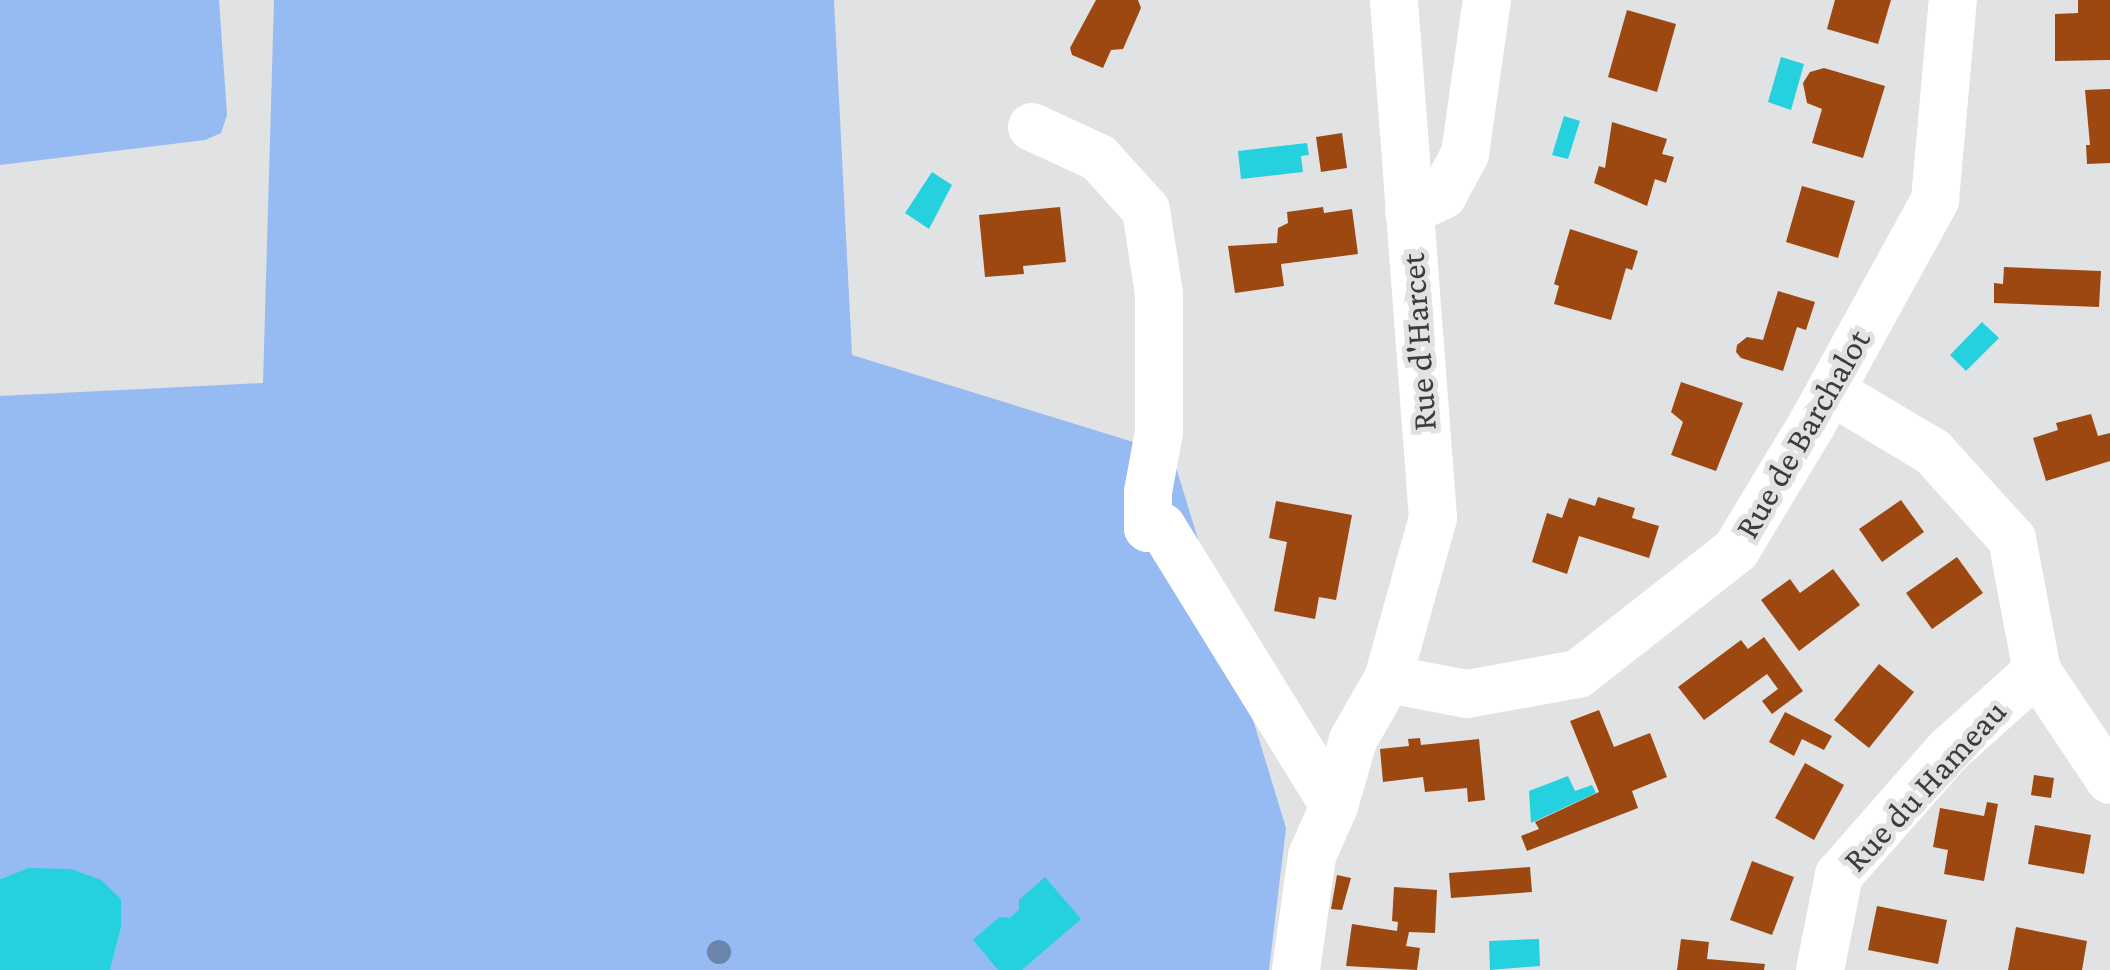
<!DOCTYPE html>
<style>
body{margin:0}
#map{position:relative;width:2110px;height:970px;overflow:hidden;background:#e1e2e3;font-family:"Crimson Pro",serif}
div>[style]{position:absolute}
[style*='--x']{left:calc(var(--x)*1px);top:calc(var(--y)*1px);width:calc(var(--w)*1px);rotate:calc(var(--a)*1deg)}
.green>*{inset:0;background:#96baf2}
.water>*{inset:0;background:#25d1df}
.building>*{inset:0;background:#9d4811}
.minor>*{height:48px;margin:-24px;padding:0 24px;transform-origin:24px;border-radius:24px;background:#fff}
.trees>*{width:24px;height:24px;margin:-12px;border-radius:50%;background:#6b84ab}
span{translate:-50% -50%;white-space:nowrap;text-align:center;line-height:1.15;-webkit-text-stroke:10px #e1e2e3;paint-order:stroke}
.street-label{font-size:35px;color:#3b3c3c}
</style>
<div id="map">
<div class="green">
<div style="clip-path:polygon(0 0,219px 0,227px 115px,221px 133px,205px 140px,0 165px)"></div>
<div style="clip-path:polygon(274px 0,834px 0,852px 355px,1172px 454px,1286px 828px,1269px 970px,110px 970px,121px 928px,28px 868px,0 879px,0 396px,263px 383px)"></div>
</div>
<div class="water">
<div style="clip-path:polygon(1781px 57px,1804px 64px,1791px 110px,1768px 102px)"></div>
<div style="clip-path:polygon(1564px 116px,1580px 121px,1568px 159px,1552px 155px)"></div>
<div style="clip-path:polygon(1307px 143px,1309px 155px,1301px 156px,1303px 172px,1241px 179px,1238px 151px)"></div>
<div style="clip-path:polygon(932px 172px,952px 185px,929px 229px,905px 213px)"></div>
<div style="clip-path:polygon(1982px 322px,1999px 338px,1966px 371px,1950px 355px)"></div>
<div style="clip-path:polygon(1568px 776px,1575px 791px,1592px 785px,1596px 793px,1531px 823px,1529px 791px)"></div>
<div style="clip-path:polygon(28px 868px,71px 869px,101px 880px,121px 899px,121px 928px,110px 970px,0 970px,0 879px)"></div>
<div style="clip-path:polygon(1045px 877px,1081px 919px,1022px 970px,998px 970px,973px 940px,999px 917px,1010px 918px,1019px 910px,1019px 900px)"></div>
<div style="clip-path:polygon(1539px 939px,1540px 966px,1490px 970px,1489px 941px)"></div>
</div>
<div class="building">
<div style="clip-path:polygon(1096px 0,1138px 0,1141px 8px,1123px 49px,1111px 50px,1103px 68px,1072px 55px,1070px 48px)"></div>
<div style="clip-path:polygon(1835px 0,1891px 0,1878px 44px,1827px 29px)"></div>
<div style="clip-path:polygon(2078px 0,2110px 0,2110px 60px,2055px 61px,2055px 14px,2078px 13px)"></div>
<div style="clip-path:polygon(1627px 10px,1676px 24px,1657px 92px,1608px 77px)"></div>
<div style="clip-path:polygon(1824px 68px,1885px 86px,1863px 158px,1812px 143px,1822px 109px,1807px 103px,1803px 83px,1810px 72px)"></div>
<div style="clip-path:polygon(2110px 89px,2110px 163px,2087px 164px,2086px 145px,2090px 145px,2085px 90px)"></div>
<div style="clip-path:polygon(1612px 122px,1667px 139px,1662px 154px,1674px 157px,1666px 183px,1655px 179px,1647px 206px,1594px 183px,1599px 166px,1605px 168px)"></div>
<div style="clip-path:polygon(1342px 133px,1347px 168px,1321px 172px,1316px 137px)"></div>
<div style="clip-path:polygon(1802px 186px,1855px 201px,1838px 258px,1786px 242px)"></div>
<div style="clip-path:polygon(1060px 207px,1066px 262px,1023px 266px,1024px 274px,985px 277px,979px 215px)"></div>
<div style="clip-path:polygon(1323px 207px,1324px 213px,1352px 209px,1358px 254px,1281px 264px,1284px 286px,1235px 293px,1228px 246px,1277px 243px,1278px 228px,1288px 223px,1287px 212px)"></div>
<div style="clip-path:polygon(1570px 229px,1638px 251px,1632px 270px,1626px 268px,1611px 320px,1554px 304px,1559px 286px,1554px 284px)"></div>
<div style="clip-path:polygon(2004px 267px,2101px 271px,2099px 307px,1994px 303px,1994px 283px,2003px 284px)"></div>
<div style="clip-path:polygon(1778px 291px,1815px 302px,1806px 330px,1797px 327px,1783px 371px,1741px 358px,1736px 352px,1737px 345px,1747px 337px,1763px 340px)"></div>
<div style="clip-path:polygon(1681px 382px,1743px 403px,1716px 471px,1671px 455px,1683px 422px,1671px 412px)"></div>
<div style="clip-path:polygon(2091px 414px,2098px 436px,2110px 433px,2110px 461px,2046px 481px,2033px 438px,2058px 430px,2056px 423px)"></div>
<div style="clip-path:polygon(1598px 497px,1635px 508px,1632px 518px,1659px 526px,1649px 558px,1579px 536px,1567px 574px,1532px 562px,1547px 513px,1562px 518px,1569px 498px,1595px 506px)"></div>
<div style="clip-path:polygon(1901px 500px,1924px 532px,1882px 562px,1859px 529px)"></div>
<div style="clip-path:polygon(1276px 501px,1352px 515px,1336px 600px,1319px 597px,1315px 619px,1274px 611px,1287px 542px,1269px 538px)"></div>
<div style="clip-path:polygon(1957px 557px,1983px 593px,1932px 629px,1906px 593px)"></div>
<div style="clip-path:polygon(1833px 569px,1860px 605px,1799px 651px,1761px 600px,1790px 579px,1800px 593px)"></div>
<div style="clip-path:polygon(1764px 637px,1803px 691px,1772px 714px,1762px 701px,1778px 689px,1767px 674px,1704px 720px,1678px 687px,1741px 640px,1748px 649px)"></div>
<div style="clip-path:polygon(1879px 664px,1914px 692px,1869px 748px,1834px 720px)"></div>
<div style="clip-path:polygon(1599px 710px,1614px 747px,1650px 733px,1667px 777px,1632px 791px,1638px 808px,1527px 851px,1521px 836px,1539px 829px,1535px 822px,1599px 792px,1570px 721px)"></div>
<div style="clip-path:polygon(1785px 712px,1832px 736px,1824px 750px,1802px 739px,1794px 756px,1769px 742px)"></div>
<div style="clip-path:polygon(1420px 738px,1421px 745px,1479px 739px,1485px 800px,1468px 802px,1467px 788px,1425px 792px,1423px 777px,1383px 782px,1380px 749px,1409px 746px,1408px 739px)"></div>
<div style="clip-path:polygon(1805px 763px,1844px 785px,1814px 840px,1775px 818px)"></div>
<div style="clip-path:polygon(2034px 775px,2054px 778px,2051px 798px,2031px 795px)"></div>
<div style="clip-path:polygon(1987px 802px,1998px 804px,1984px 881px,1944px 874px,1948px 850px,1933px 847px,1940px 808px,1984px 816px)"></div>
<div style="clip-path:polygon(2035px 825px,2091px 835px,2084px 874px,2028px 864px)"></div>
<div style="clip-path:polygon(1752px 861px,1794px 877px,1772px 935px,1730px 920px)"></div>
<div style="clip-path:polygon(1530px 867px,1532px 892px,1451px 898px,1449px 873px)"></div>
<div style="clip-path:polygon(1337px 875px,1351px 878px,1342px 910px,1331px 909px)"></div>
<div style="clip-path:polygon(1394px 887px,1437px 890px,1435px 933px,1409px 932px,1406px 946px,1420px 948px,1417px 970px,1346px 966px,1352px 924px,1397px 931px,1398px 922px,1392px 921px)"></div>
<div style="clip-path:polygon(1877px 906px,1947px 920px,1938px 964px,1868px 950px)"></div>
<div style="clip-path:polygon(2016px 927px,2087px 941px,2082px 970px,2008px 970px)"></div>
<div style="clip-path:polygon(1681px 939px,1709px 942px,1707px 959px,1765px 964px,1764px 970px,1677px 970px)"></div>
</div>
<div class="minor">
<div style="--x:1032;--y:127;--w:74;--a:24.8"></div>
<div style="--x:1099;--y:158;--w:70;--a:47.9"></div>
<div style="--x:1146;--y:210;--w:85;--a:81.2"></div>
<div style="--x:1159;--y:294;--w:138;--a:90"></div>
<div style="--x:1159;--y:432;--w:61;--a:100.4"></div>
<div style="--x:1148;--y:492;--w:36;--a:90"></div>
<div style="--x:1148;--y:528;--w:14;--a:-4"></div>
<div style="--x:1162;--y:527;--w:328;--a:58.3"></div>
<div style="--x:1409;--y:211;--w:38;--a:-25"></div>
<div style="--x:1443;--y:195;--w:47;--a:-61.8"></div>
<div style="--x:1465;--y:154;--w:156;--a:-81.9"></div>
<div style="--x:1831;--y:391;--w:119;--a:30.9"></div>
<div style="--x:1933;--y:452;--w:118;--a:47.8"></div>
<div style="--x:2012;--y:539;--w:134;--a:79.3"></div>
<div style="--x:2037;--y:671;--w:131;--a:56.2"></div>
<div style="--x:1388;--y:679;--w:80;--a:10.8"></div>
<div style="--x:1467;--y:694;--w:113;--a:-10.2"></div>
<div style="--x:1578;--y:674;--w:201;--a:-38.1"></div>
<div style="--x:1736;--y:550;--w:147;--a:-58.9"></div>
<div style="--x:1812;--y:424;--w:256;--a:-61.2"></div>
<div style="--x:1935;--y:200;--w:201;--a:-84.9"></div>
<div style="--x:1296;--y:970;--w:115;--a:-82"></div>
<div style="--x:1312;--y:856;--w:55;--a:-66.3"></div>
<div style="--x:1334;--y:806;--w:69;--a:-73.9"></div>
<div style="--x:1353;--y:740;--w:70;--a:-60.2"></div>
<div style="--x:1388;--y:679;--w:167;--a:-74.4"></div>
<div style="--x:1433;--y:518;--w:519;--a:-94.31"></div>
<div style="--x:1820;--y:970;--w:97;--a:-78.7"></div>
<div style="--x:1839;--y:875;--w:167;--a:-48.7"></div>
<div style="--x:1949;--y:750;--w:118;--a:-41.9"></div>
</div>
<div class="trees">
<div style="left:719px;top:952px"></div>
</div>
<div class="street-label">
<span style="left:1419px;top:342px;rotate:-94deg">Rue d'Harcet</span>
<span style="left:1803px;top:434px;rotate:-60deg">Rue de Barchalot</span>
<span style="left:1925px;top:786px;rotate:-47deg">Rue du Hameau</span>
</div>
</div>
